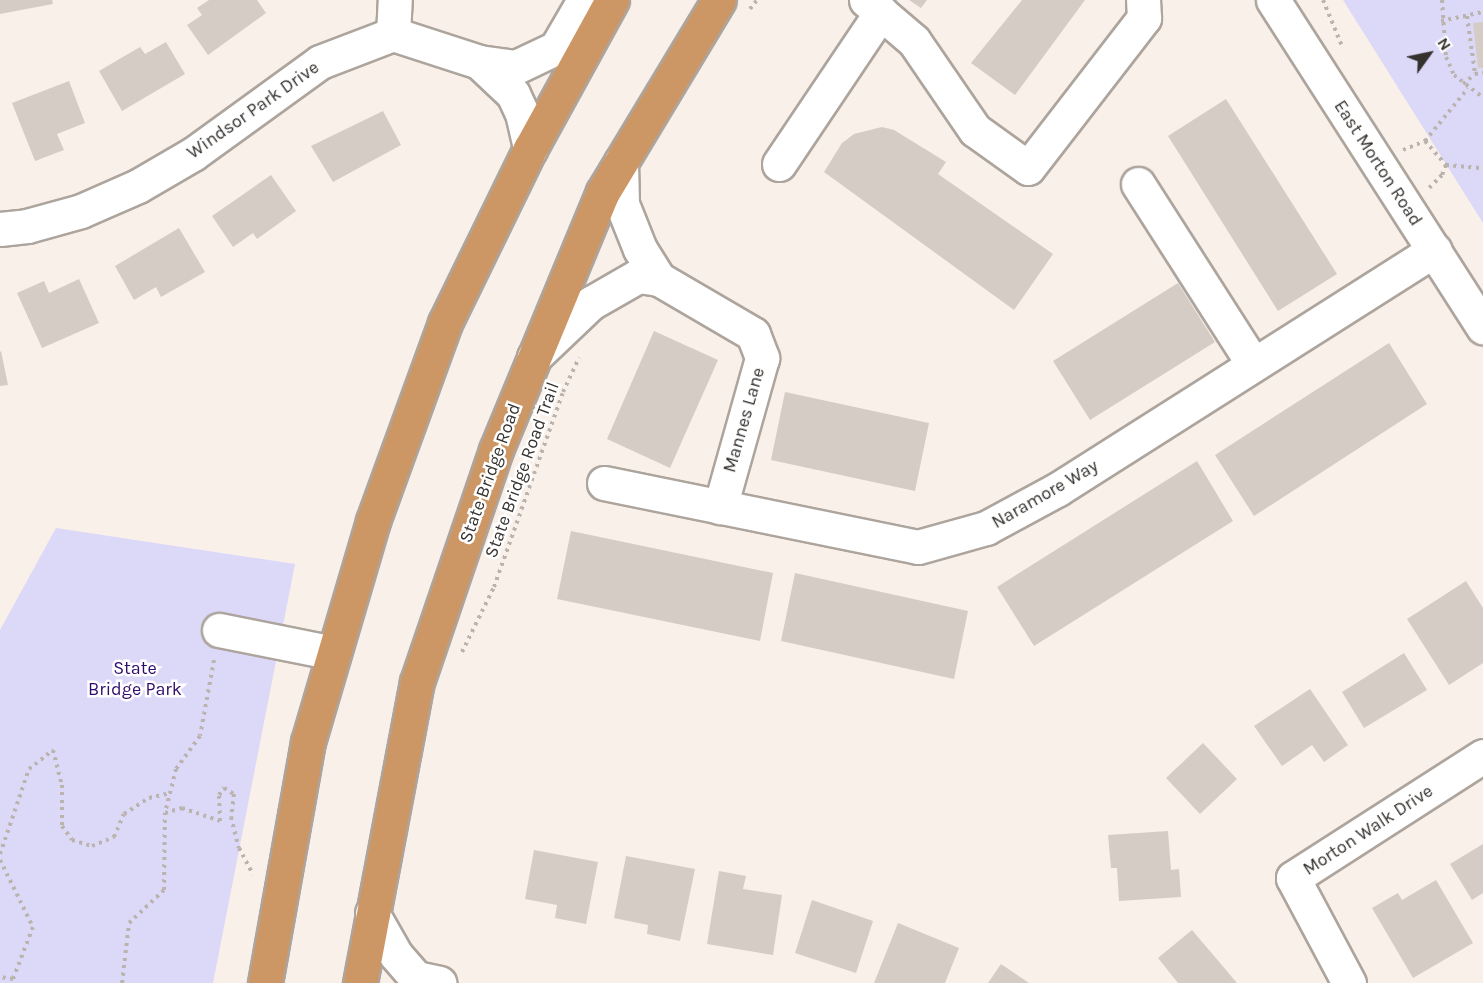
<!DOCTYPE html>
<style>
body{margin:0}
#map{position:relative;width:1483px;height:983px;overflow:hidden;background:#f9f0e9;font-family:Karla,sans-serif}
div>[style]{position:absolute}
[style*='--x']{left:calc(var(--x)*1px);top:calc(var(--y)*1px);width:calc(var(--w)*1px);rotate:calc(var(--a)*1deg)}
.green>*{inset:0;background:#dcd8f8}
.building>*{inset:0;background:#d5ccc5}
.path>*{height:4px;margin-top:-2px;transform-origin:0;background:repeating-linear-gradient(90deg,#bbb4ae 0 3px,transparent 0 7.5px)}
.roads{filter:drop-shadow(2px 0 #ada59d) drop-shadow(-2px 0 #ada59d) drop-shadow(0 2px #ada59d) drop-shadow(0 -2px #ada59d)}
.minor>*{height:33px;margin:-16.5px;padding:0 16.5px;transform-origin:16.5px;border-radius:16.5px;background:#fff}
.highway>*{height:33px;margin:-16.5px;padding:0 16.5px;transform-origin:16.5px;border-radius:16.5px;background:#cc9765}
span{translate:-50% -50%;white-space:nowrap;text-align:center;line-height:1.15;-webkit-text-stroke:5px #fff;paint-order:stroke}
.street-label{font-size:18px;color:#34312e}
.park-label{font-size:18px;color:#300d6c}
.north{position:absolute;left:1399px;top:24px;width:60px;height:60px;-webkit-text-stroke:4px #fff;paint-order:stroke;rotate:57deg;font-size:16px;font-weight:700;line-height:24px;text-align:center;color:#34312e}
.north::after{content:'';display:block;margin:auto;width:21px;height:27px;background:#34312e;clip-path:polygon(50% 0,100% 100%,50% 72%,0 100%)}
</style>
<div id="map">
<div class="green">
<div style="clip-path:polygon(1343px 0,1483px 0,1483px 223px)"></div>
<div style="clip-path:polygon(56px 528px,295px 564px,213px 983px,0 983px,0 630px)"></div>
</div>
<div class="building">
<div style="clip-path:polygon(0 0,52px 0,53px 4px,0 14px)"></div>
<div style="clip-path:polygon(209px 0,257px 0,266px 13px,208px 55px,187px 25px,202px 15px,197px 8px)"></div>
<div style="clip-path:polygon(909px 0,927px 0,921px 8px)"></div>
<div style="clip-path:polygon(1022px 0,1085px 0,1015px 95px,971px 63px)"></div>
<div style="clip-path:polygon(1483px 22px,1483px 68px,1478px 68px,1473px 23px)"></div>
<div style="clip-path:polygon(166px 42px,185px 74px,122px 111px,99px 71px,140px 47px,145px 54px)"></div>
<div style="clip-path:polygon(69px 81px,85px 123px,57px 134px,64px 150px,35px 161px,12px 103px)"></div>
<div style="clip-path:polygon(1226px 99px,1337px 274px,1278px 311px,1168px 136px)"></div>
<div style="clip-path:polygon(383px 111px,401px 145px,333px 182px,311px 146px)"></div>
<div style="clip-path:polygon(882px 127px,894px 130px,946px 162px,938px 174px,1053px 254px,1014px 310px,824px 172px,842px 143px,854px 134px)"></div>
<div style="clip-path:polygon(271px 175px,296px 211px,257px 239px,253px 233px,233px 247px,212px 216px)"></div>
<div style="clip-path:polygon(179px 228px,205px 272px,161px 297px,156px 287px,134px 300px,115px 266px)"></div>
<div style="clip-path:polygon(79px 279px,99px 323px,42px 348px,17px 293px,44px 281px,49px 293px)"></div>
<div style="clip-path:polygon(1178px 283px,1215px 342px,1090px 420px,1053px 361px)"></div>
<div style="clip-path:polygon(654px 331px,718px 360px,670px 468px,607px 439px)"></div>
<div style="clip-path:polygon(1389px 343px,1427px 404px,1254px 516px,1215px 455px)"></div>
<div style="clip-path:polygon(1px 351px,8px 385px,0 386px,0 352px)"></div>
<div style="clip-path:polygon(785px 392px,929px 423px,915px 491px,771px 460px)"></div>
<div style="clip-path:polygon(1197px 461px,1233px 521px,1034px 646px,997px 587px)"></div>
<div style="clip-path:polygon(571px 531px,773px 573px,760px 641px,557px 599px)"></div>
<div style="clip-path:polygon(795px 573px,968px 611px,954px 679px,781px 641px)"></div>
<div style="clip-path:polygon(1466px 581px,1483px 608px,1483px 663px,1449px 685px,1407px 619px)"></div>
<div style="clip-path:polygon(1404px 653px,1427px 690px,1364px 728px,1342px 692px)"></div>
<div style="clip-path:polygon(1310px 689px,1348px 745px,1324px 762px,1312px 745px,1282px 766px,1254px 726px)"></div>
<div style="clip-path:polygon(1203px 743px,1237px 779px,1200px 814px,1166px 778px)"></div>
<div style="clip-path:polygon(1168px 831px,1171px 870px,1179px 869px,1181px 897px,1119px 901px,1117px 868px,1111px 868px,1108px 835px)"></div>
<div style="clip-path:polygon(1483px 844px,1483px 893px,1472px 900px,1450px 864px)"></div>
<div style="clip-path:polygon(534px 850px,598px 862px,586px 924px,555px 918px,557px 905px,525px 899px)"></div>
<div style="clip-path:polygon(626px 856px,695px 869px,680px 941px,647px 934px,648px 925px,614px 918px)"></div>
<div style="clip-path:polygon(719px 871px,746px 876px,743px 889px,782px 895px,773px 955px,707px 944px)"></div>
<div style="clip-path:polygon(1436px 880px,1473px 943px,1413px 978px,1372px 908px,1398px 893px,1402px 900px)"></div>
<div style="clip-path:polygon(812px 900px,873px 921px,856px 973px,795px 953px)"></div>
<div style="clip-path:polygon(898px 923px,959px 948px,945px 983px,874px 983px)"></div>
<div style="clip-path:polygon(1192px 930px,1237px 983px,1178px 983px,1158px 958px)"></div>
<div style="clip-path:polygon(1001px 964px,1029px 983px,988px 983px)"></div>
</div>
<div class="path">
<div style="--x:1323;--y:0;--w:50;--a:67.6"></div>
<div style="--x:1442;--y:0;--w:57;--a:86"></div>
<div style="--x:1446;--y:57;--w:20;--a:66"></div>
<div style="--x:1454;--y:75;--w:37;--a:38"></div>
<div style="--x:750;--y:9;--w:11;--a:-52"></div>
<div style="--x:1467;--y:16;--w:59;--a:82.1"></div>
<div style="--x:1441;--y:21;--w:43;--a:-12.1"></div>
<div style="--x:1463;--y:84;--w:16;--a:-40"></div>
<div style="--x:1475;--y:74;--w:8;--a:-7"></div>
<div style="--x:1425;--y:141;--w:68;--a:-50.9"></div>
<div style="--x:1403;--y:150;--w:24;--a:-22"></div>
<div style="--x:1425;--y:141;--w:32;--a:49"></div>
<div style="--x:1446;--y:165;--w:11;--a:112"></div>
<div style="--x:1442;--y:175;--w:18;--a:135"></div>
<div style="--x:1446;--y:165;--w:37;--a:5"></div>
<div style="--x:462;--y:652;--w:72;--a:-63.8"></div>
<div style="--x:494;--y:587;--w:207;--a:-70.5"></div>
<div style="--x:563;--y:392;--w:38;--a:-65"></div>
<div style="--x:214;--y:660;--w:77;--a:100.4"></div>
<div style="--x:200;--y:736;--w:41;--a:126"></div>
<div style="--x:176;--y:769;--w:45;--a:104"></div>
<div style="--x:165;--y:813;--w:18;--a:-16"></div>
<div style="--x:182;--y:808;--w:40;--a:18.9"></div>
<div style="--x:220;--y:821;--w:26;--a:-92"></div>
<div style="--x:219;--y:795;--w:9;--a:-54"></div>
<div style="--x:224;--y:788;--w:12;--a:31"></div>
<div style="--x:234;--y:794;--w:23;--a:97"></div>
<div style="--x:231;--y:817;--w:32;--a:76"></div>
<div style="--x:239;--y:848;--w:30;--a:62"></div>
<div style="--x:0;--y:854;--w:90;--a:-71.2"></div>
<div style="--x:29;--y:769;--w:31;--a:-38"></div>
<div style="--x:53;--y:750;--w:36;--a:76"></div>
<div style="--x:62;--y:785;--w:41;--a:90"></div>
<div style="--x:62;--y:826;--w:17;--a:54"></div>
<div style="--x:72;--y:840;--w:21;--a:17"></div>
<div style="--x:92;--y:846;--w:24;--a:-22"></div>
<div style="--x:114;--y:837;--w:25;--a:-67"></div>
<div style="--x:124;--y:814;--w:30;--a:-33"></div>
<div style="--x:149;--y:798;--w:22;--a:-13"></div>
<div style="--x:0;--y:860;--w:75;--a:63.8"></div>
<div style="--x:33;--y:927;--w:56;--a:111"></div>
<div style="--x:13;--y:979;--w:13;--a:-171"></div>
<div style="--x:122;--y:983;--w:60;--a:-83.3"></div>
<div style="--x:129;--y:923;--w:48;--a:-43.3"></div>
<div style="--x:164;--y:890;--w:77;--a:-89.3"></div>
</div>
<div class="roads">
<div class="minor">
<div style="--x:866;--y:0;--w:63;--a:40.5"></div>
<div style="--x:914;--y:41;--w:108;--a:55.6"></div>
<div style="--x:975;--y:130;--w:65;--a:35.6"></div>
<div style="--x:1028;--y:168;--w:190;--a:-52.3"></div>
<div style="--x:1144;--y:18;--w:18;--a:-93"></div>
<div style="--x:1273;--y:0;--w:389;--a:57.3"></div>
<div style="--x:393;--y:34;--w:34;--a:-87"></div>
<div style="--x:479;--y:62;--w:37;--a:8"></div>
<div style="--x:516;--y:67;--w:44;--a:-25.4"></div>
<div style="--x:556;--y:48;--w:56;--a:-59.7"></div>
<div style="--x:621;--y:162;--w:42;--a:88.6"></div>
<div style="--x:622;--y:204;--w:48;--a:68.2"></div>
<div style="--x:640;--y:249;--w:36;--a:58"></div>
<div style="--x:779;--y:164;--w:183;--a:-56.1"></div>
<div style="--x:1138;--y:184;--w:214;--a:57.4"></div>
<div style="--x:0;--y:229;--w:27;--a:-6"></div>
<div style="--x:27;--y:226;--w:56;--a:-15.5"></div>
<div style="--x:81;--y:211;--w:62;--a:-23.7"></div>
<div style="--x:138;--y:186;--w:64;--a:-30.2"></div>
<div style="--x:193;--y:154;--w:157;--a:-35.9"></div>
<div style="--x:320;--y:62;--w:78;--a:-21"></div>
<div style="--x:393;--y:34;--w:90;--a:18"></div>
<div style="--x:479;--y:62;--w:47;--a:43.3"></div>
<div style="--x:513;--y:94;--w:21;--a:65"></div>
<div style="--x:522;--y:113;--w:37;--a:77"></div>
<div style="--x:534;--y:357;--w:79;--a:-43.5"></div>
<div style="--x:591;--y:303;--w:54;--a:-29.9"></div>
<div style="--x:638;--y:276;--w:21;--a:8"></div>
<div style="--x:659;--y:279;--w:109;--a:30.3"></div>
<div style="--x:753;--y:334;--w:26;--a:69"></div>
<div style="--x:762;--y:358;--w:155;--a:105.7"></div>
<div style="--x:604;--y:483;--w:320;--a:11.5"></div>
<div style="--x:918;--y:547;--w:71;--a:-15.6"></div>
<div style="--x:986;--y:528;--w:82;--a:-28.4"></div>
<div style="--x:1058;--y:489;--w:446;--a:-32.4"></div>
<div style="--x:219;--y:630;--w:117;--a:11.3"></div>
<div style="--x:372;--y:913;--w:48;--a:60.3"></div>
<div style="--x:396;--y:955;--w:30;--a:49"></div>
<div style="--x:416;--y:978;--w:24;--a:12"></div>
<div style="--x:1349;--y:983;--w:119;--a:-118.1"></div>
<div style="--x:1293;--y:878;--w:226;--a:-32.7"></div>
</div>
<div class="highway">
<div style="--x:265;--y:983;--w:245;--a:-79.9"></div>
<div style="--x:308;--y:742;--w:230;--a:-73.6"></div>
<div style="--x:373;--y:521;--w:211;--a:-70"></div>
<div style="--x:445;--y:323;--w:194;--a:-64"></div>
<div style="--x:530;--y:149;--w:170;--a:-61.2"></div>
<div style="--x:360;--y:983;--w:306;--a:-79.3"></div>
<div style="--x:417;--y:682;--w:245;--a:-71.2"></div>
<div style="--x:496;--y:450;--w:279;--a:-67.5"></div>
<div style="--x:603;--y:192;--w:224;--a:-58.9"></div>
</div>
</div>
<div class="street-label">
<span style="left:253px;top:110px;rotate:-35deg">Windsor Park Drive</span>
<span style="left:1378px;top:163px;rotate:57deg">East Morton Road</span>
<span style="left:744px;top:420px;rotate:-74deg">Mannes Lane</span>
<span style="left:522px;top:470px;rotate:-70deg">State Bridge Road Trail</span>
<span style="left:490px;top:473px;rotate:-70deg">State Bridge Road</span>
<span style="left:1045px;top:494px;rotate:-30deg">Naramore Way</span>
<span style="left:1368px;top:830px;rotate:-33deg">Morton Walk Drive</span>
</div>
<div class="park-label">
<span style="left:135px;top:679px">State<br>Bridge Park</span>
</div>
<div class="north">N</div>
</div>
